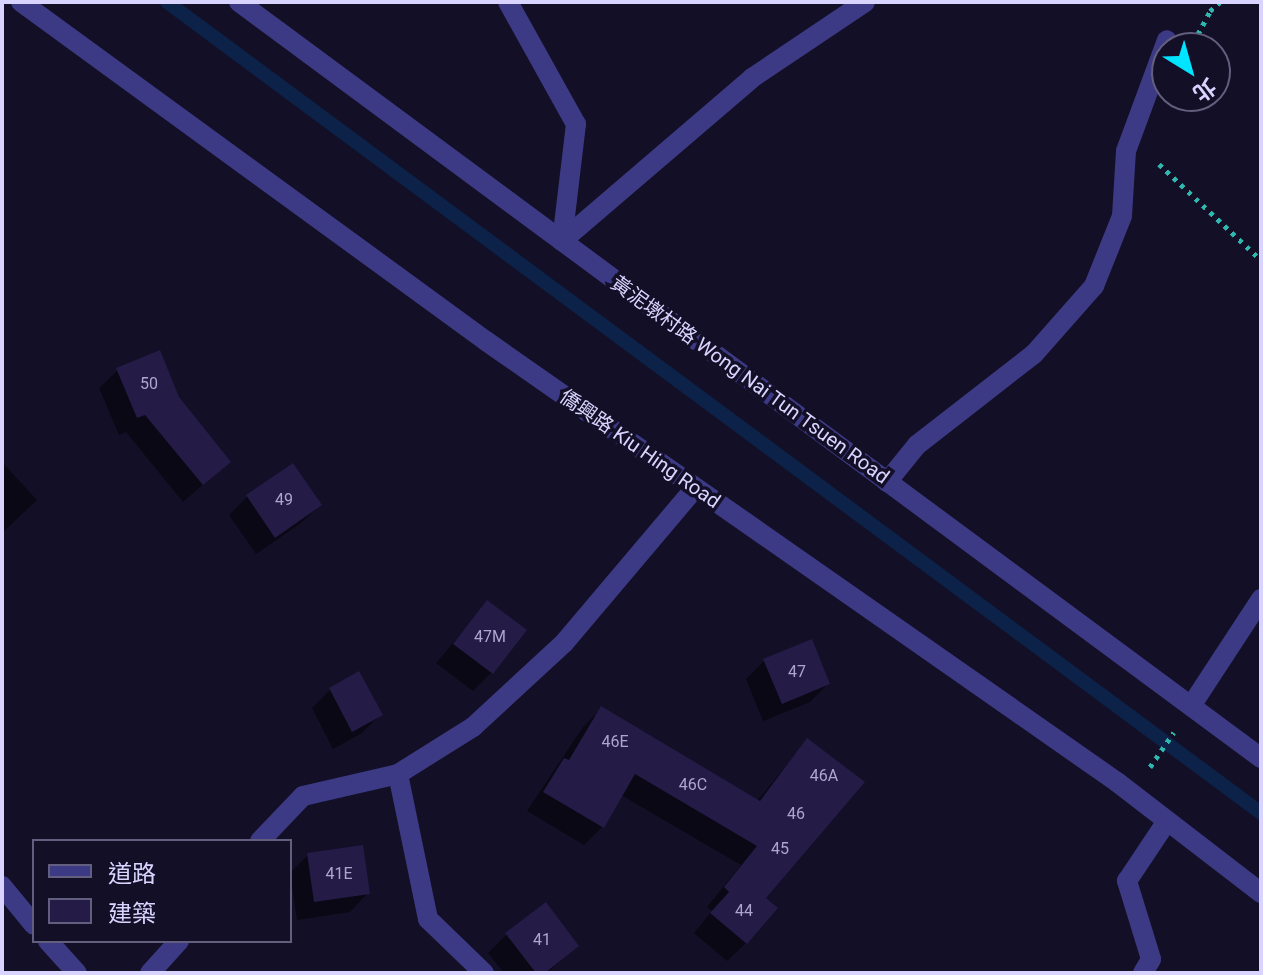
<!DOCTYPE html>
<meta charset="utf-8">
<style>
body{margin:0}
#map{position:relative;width:1263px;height:975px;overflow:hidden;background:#130f26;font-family:Roboto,"Noto Sans TC",sans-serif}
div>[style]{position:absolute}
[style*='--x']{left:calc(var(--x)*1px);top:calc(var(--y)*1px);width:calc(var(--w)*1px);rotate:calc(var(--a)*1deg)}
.shadow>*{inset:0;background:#0007}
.stream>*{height:14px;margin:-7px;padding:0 7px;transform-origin:7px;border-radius:7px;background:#0c2248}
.building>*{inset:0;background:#241b47}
.path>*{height:5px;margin-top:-2.5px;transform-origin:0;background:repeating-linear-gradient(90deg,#2fb8b0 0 4px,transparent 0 10px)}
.minor>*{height:20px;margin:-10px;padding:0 10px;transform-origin:10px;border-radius:10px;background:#3d3a85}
span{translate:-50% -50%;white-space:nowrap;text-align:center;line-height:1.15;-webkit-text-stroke:7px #130f26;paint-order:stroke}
.number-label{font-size:16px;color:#aca6d1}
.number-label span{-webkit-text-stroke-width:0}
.street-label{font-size:20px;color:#d9d4ff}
.frame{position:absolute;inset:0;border:4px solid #d9d4ff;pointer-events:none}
.legend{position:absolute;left:32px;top:839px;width:260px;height:104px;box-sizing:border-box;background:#130f26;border:2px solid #625e7d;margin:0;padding:10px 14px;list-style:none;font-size:24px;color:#d9d4ff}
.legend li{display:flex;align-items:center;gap:16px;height:40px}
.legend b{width:40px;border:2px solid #625e7d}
.north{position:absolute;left:1151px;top:32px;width:80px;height:80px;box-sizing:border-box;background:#130f26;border:2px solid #625e7d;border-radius:50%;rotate:143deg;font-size:22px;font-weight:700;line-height:32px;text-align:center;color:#d9d4ff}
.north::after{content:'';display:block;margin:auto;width:28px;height:36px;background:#00e5ff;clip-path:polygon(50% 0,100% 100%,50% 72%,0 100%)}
</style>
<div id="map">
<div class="shadow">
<div style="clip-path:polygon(118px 370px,177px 398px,229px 462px,183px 502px,126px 432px,119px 435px,99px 388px)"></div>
<div style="clip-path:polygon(2px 462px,37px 500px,2px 533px)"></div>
<div style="clip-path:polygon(247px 497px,320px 505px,301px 523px,256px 554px,229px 515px)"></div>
<div style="clip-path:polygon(487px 603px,491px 673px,473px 691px,436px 663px)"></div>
<div style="clip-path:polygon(764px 661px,828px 684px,810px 702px,763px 721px,746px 679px)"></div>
<div style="clip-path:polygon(359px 674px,380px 715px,362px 733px,333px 749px,312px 708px,330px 690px)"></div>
<div style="clip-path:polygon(601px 709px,757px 801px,807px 741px,763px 898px,746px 943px,727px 961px,694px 933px,712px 911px,707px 907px,741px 865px,621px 795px,602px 827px,584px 845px,527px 811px,583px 727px)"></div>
<div style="clip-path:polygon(308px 855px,368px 893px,350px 912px,297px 920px,290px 873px)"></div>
<div style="clip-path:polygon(507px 934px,577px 946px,547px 973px,504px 973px,488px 953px)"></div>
</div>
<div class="stream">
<div style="--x:167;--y:2;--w:1362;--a:36.55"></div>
</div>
<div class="building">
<div style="clip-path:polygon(160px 350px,179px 397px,231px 462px,203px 485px,145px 415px,137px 418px,116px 368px)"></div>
<div style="clip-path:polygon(293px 463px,322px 505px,275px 538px,246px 495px)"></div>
<div style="clip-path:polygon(487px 600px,527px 630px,493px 674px,453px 644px)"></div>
<div style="clip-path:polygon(812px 639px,830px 684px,782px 704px,763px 659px)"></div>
<div style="clip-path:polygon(359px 671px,383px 715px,352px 732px,329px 688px)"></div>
<div style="clip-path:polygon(601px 706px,760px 801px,807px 738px,865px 782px,766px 898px,778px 908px,747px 944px,710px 913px,729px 892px,724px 887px,757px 846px,635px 774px,604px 828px,543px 792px,564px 758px,569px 760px)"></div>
<div style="clip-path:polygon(363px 845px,370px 894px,314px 902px,307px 853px)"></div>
<div style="clip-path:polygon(546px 902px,579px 946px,545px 973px,536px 973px,505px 933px)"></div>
</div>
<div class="path">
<div style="--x:1198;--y:34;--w:26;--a:-62"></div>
<div style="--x:1210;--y:11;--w:13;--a:-42"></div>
<div style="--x:1159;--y:164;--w:140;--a:43.3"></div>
<div style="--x:1150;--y:767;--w:42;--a:-55.6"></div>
</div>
<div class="minor">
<div style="--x:21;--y:2;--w:575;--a:36.09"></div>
<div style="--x:486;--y:341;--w:770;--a:34.95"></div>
<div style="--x:1117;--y:782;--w:182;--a:37.6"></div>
<div style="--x:239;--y:2;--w:1271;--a:36.49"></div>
<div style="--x:508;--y:2;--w:140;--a:60.9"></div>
<div style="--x:576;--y:124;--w:118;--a:96.8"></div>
<div style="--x:562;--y:241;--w:250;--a:-40.6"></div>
<div style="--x:752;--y:78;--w:136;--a:-33.9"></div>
<div style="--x:887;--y:482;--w:48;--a:-51"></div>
<div style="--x:917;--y:445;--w:148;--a:-37.9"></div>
<div style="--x:1034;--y:354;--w:91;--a:-48.6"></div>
<div style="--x:1094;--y:286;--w:75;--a:-68.2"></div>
<div style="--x:1122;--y:216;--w:65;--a:-86.5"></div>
<div style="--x:1126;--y:151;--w:118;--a:-69.7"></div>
<div style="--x:1191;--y:706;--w:128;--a:-56.8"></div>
<div style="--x:398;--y:774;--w:148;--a:78.3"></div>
<div style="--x:428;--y:919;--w:78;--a:44"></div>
<div style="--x:260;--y:841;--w:62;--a:-46.3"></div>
<div style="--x:303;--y:796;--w:98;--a:-13"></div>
<div style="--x:398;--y:774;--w:89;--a:-32.1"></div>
<div style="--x:473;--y:727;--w:124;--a:-42.7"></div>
<div style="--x:564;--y:643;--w:203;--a:-49.8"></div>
<div style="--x:2;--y:886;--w:50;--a:50.6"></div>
<div style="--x:48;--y:941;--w:43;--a:47.8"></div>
<div style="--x:150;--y:973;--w:43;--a:-47.8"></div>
<div style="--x:1143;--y:973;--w:16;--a:-60"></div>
<div style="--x:1151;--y:959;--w:82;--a:-107.1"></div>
<div style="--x:1127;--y:881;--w:72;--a:-56.3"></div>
</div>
<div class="number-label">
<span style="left:149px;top:384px">50</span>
<span style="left:284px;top:500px">49</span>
<span style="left:490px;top:637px">47M</span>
<span style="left:797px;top:672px">47</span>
<span style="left:615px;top:742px">46E</span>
<span style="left:824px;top:776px">46A</span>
<span style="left:693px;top:785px">46C</span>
<span style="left:796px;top:814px">46</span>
<span style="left:780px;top:849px">45</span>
<span style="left:339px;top:874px">41E</span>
<span style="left:744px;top:911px">44</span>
<span style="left:542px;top:940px">41</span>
</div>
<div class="street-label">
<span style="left:750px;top:380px;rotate:36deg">黃泥墩村路 Wong Nai Tun Tsuen Road</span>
<span style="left:640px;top:449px;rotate:35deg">僑興路 Kiu Hing Road</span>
</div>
<div class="frame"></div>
<ul class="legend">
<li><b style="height:10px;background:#3d3a85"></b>道路</li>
<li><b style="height:22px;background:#241b47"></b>建築</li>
</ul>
<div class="north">北</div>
</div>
